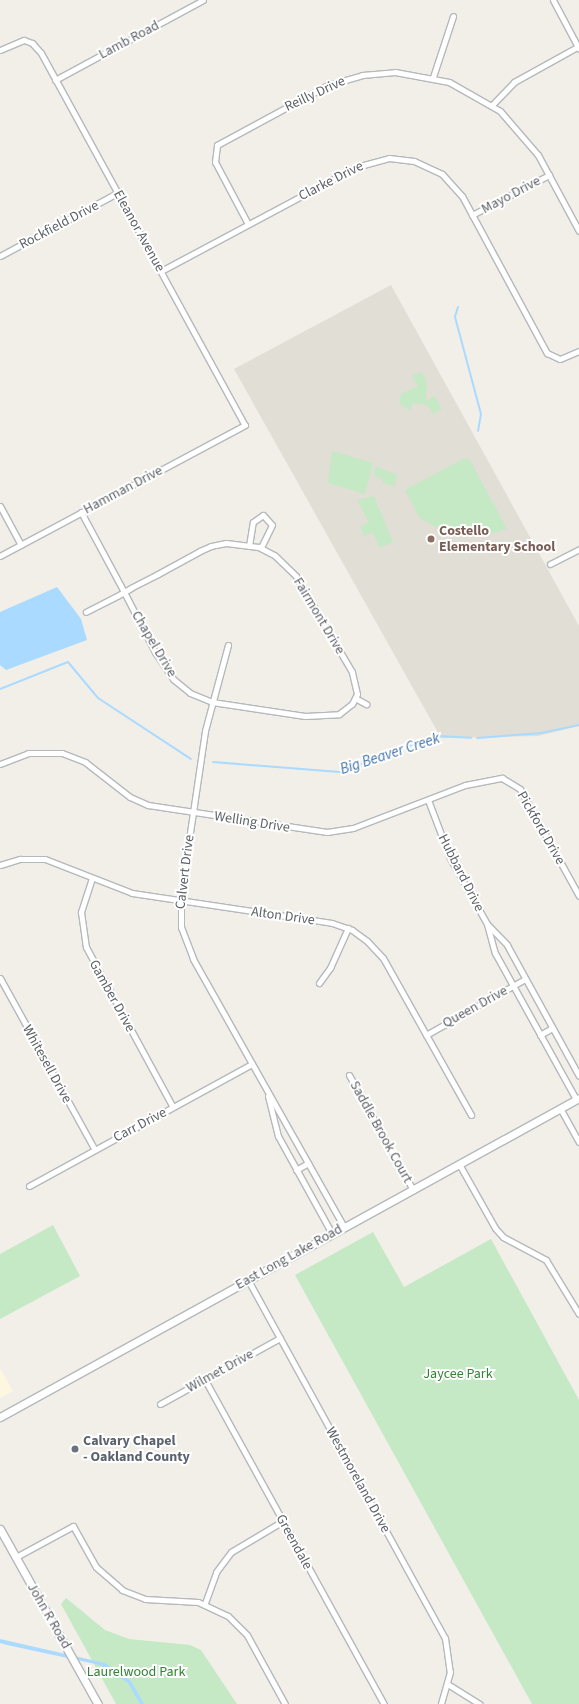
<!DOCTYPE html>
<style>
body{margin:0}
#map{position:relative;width:579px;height:1704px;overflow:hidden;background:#f1efe8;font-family:"Source Sans 3",sans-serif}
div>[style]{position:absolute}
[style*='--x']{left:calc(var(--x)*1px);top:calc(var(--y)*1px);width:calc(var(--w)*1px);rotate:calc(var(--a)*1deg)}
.commercial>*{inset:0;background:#fef7e0}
.education>*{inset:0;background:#e1ded6}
.green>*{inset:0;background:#c5e8c5}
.water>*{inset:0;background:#aadaff}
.stream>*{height:2px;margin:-1px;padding:0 1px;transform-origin:1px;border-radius:1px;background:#aadaff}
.roads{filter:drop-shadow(1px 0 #b5b8bc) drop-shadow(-1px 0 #b5b8bc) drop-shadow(0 1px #b5b8bc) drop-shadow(0 -1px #b5b8bc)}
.minor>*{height:5px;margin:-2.5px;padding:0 2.5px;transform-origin:2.5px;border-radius:2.5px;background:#fff}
.secondary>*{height:7px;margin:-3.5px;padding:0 3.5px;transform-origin:3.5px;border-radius:3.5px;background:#fff}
.dots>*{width:11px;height:11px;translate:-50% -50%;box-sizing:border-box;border:2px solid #fff;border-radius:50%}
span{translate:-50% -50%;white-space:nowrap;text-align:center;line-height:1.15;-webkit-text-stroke:4px #fff;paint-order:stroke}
.street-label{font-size:14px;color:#5f6368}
.education-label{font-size:14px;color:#785e54;font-weight:700}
.left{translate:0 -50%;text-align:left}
.park-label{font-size:14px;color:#348238}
.worship-label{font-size:14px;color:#5b616d;font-weight:700}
.water-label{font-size:15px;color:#4174aa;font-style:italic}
</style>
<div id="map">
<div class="commercial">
<div style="clip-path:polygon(0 1368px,13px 1391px,0 1398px)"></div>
</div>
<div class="education">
<div style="clip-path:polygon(391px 285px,579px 626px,579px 726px,538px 736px,441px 738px,234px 369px)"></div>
</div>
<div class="green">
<div style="clip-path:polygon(421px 372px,427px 382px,426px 401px,434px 396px,442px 409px,432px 414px,428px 405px,413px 403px,410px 410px,399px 403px,401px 394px,418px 386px,412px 376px)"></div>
<div style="clip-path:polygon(332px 451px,373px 463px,365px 494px,328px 483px)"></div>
<div style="clip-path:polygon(465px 458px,470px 460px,507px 529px,478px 537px,447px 534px,420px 518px,405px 490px)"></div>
<div style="clip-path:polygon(375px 466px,397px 475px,395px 486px,382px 483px,383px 479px,374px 476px)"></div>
<div style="clip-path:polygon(374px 496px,393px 542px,380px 548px,373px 533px,364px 536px,360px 527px,369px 522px,357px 500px)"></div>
<div style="clip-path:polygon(53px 1225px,80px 1276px,0 1319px,0 1254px)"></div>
<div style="clip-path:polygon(373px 1232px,404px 1287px,491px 1239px,579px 1400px,579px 1704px,532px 1704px,295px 1275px)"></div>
<div style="clip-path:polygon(66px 1598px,105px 1630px,129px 1639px,190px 1645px,201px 1650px,237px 1704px,116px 1704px,61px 1604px)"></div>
</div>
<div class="water">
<div style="clip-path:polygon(57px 587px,81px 619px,87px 640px,6px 670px,0 665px,0 612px)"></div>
<div style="clip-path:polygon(0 1639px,105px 1663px,131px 1681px,144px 1704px,140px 1704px,128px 1683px,100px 1665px,7px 1645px,0 1643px)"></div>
</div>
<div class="stream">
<div style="--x:458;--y:307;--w:10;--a:107"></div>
<div style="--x:455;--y:317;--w:100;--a:75"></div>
<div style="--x:481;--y:414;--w:17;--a:100"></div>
<div style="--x:0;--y:689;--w:73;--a:-21.7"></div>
<div style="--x:68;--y:662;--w:47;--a:50.2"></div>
<div style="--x:98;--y:698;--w:111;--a:33.3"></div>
<div style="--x:477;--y:738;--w:64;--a:-4.5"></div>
<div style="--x:541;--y:733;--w:39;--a:-12"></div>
<div style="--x:213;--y:762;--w:127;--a:4.5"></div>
<div style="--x:340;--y:772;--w:103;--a:-20.6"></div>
<div style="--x:436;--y:736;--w:35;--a:3"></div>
</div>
<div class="roads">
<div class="minor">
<div style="--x:553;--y:0;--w:55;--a:62"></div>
<div style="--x:0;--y:50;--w:26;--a:-23"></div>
<div style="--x:24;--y:40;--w:9;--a:21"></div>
<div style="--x:32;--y:43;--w:13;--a:48"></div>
<div style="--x:41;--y:53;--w:424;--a:61.3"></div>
<div style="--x:245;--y:425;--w:278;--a:151.9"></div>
<div style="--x:433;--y:77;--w:64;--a:-71.8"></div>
<div style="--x:55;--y:80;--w:168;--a:-28.4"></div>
<div style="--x:492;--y:105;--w:32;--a:-46"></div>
<div style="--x:514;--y:82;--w:74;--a:-29"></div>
<div style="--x:472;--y:215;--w:87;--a:-27.5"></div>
<div style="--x:248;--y:224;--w:70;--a:-118"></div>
<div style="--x:215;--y:162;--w:17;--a:-83"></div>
<div style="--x:217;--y:145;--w:126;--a:-28.4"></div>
<div style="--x:328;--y:85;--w:35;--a:-16"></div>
<div style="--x:362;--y:75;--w:33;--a:-5"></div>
<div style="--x:395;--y:72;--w:55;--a:10.5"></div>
<div style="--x:449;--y:82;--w:59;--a:29.6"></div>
<div style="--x:500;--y:111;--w:58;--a:49.2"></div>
<div style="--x:538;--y:155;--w:86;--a:61.7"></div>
<div style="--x:0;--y:256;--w:133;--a:-28.3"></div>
<div style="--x:161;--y:271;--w:221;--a:-28.1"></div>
<div style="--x:356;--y:167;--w:34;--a:-15"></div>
<div style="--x:389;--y:158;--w:25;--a:7"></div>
<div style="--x:414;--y:161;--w:31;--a:25"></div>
<div style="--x:442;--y:174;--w:30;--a:48"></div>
<div style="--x:462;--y:196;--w:179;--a:61.6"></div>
<div style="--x:547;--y:353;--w:14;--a:25"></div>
<div style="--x:560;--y:359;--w:21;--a:-23"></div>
<div style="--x:0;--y:506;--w:44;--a:61.7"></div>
<div style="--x:81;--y:512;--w:91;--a:61.7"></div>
<div style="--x:124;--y:592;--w:68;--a:62.7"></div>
<div style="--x:155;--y:652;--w:32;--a:56"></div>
<div style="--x:173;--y:679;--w:22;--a:39"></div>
<div style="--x:190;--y:693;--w:24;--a:22"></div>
<div style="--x:212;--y:702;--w:94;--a:8.6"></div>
<div style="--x:305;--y:716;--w:34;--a:-3"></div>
<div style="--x:339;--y:714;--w:16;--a:-38"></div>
<div style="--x:352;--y:704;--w:11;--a:-63"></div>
<div style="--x:357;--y:694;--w:23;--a:-103"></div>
<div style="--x:352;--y:672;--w:111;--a:-120.3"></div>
<div style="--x:296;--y:576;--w:30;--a:-136"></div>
<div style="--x:274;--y:555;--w:18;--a:-153"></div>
<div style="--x:258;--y:547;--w:32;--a:-173"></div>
<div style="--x:226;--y:543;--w:15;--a:169"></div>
<div style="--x:211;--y:546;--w:12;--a:156"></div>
<div style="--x:200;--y:551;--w:48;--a:151.3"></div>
<div style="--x:158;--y:574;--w:30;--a:153"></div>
<div style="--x:131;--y:588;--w:16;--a:150"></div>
<div style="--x:117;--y:596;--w:35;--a:153"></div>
<div style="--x:249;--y:546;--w:24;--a:-81"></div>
<div style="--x:253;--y:522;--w:12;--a:-35"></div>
<div style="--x:263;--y:515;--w:13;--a:48"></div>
<div style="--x:272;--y:525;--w:25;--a:116"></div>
<div style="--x:550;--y:564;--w:33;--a:-27"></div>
<div style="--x:228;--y:645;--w:89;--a:105"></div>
<div style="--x:205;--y:731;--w:164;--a:98.4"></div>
<div style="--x:181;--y:893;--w:34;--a:90"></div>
<div style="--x:181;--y:927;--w:34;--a:69"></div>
<div style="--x:193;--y:959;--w:308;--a:60.6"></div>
<div style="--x:355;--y:698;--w:13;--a:29"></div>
<div style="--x:0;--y:764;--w:30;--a:-21"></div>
<div style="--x:28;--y:753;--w:34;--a:0"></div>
<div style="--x:62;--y:753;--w:25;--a:21"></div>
<div style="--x:85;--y:762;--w:57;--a:37.9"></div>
<div style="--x:130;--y:797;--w:20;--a:24"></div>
<div style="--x:148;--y:805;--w:181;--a:8.6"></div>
<div style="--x:327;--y:832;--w:26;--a:-9"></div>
<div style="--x:353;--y:828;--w:120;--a:-21"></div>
<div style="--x:465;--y:785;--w:38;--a:-11"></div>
<div style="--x:502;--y:778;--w:21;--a:31"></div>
<div style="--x:520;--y:789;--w:122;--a:61.1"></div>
<div style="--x:428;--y:800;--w:62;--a:69.2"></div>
<div style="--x:450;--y:858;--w:76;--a:60.7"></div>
<div style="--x:487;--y:924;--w:29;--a:46"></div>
<div style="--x:507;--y:945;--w:149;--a:61.2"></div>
<div style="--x:0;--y:865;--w:21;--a:-17"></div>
<div style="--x:20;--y:859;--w:25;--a:0"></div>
<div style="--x:45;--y:859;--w:93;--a:21.3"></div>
<div style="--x:132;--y:893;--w:202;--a:8.5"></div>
<div style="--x:332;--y:923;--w:21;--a:19"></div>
<div style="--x:352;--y:930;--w:19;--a:36"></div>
<div style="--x:367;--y:941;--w:23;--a:47"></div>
<div style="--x:383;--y:958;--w:180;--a:60.7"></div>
<div style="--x:92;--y:878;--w:36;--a:108"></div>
<div style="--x:81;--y:912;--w:35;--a:82"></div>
<div style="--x:86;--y:947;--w:182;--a:61.5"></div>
<div style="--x:487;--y:924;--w:30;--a:75"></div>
<div style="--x:495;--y:953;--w:167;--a:61"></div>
<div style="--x:0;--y:978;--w:196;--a:61.1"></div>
<div style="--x:319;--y:983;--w:19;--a:-54"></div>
<div style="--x:330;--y:968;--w:44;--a:-65.8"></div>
<div style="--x:426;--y:1035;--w:114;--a:-29.5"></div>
<div style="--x:540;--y:1035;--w:14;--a:-30"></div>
<div style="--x:349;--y:1075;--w:132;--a:60.9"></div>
<div style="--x:268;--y:1096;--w:41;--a:76"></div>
<div style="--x:278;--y:1136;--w:112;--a:61.1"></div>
<div style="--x:560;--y:1108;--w:39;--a:61"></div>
<div style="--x:459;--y:1164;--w:73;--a:60.6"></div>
<div style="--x:495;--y:1228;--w:12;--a:48"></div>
<div style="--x:503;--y:1237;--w:49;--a:28.1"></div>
<div style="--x:546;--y:1260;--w:63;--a:58.6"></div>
<div style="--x:296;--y:1170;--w:14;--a:-30"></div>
<div style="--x:29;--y:1186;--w:254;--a:-28.7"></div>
<div style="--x:248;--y:1280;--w:409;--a:61.2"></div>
<div style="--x:445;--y:1638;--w:34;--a:82"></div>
<div style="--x:450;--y:1672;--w:33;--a:106"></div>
<div style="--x:205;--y:1380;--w:370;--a:61.1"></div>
<div style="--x:160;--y:1404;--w:137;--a:-28.8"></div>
<div style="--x:16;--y:1557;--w:65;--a:-28.5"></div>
<div style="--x:73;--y:1526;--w:47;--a:60.7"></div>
<div style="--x:96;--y:1567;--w:35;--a:41"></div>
<div style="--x:122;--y:1590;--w:25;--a:21"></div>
<div style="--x:145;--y:1599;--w:53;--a:3.2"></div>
<div style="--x:198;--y:1602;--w:33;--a:25"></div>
<div style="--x:228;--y:1616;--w:27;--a:45"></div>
<div style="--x:247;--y:1635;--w:79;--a:61.2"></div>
<div style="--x:205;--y:1603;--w:33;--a:-70"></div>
<div style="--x:216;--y:1572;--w:25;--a:-53"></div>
<div style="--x:231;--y:1552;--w:61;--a:-30.8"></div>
<div style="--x:449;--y:1685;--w:36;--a:32"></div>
</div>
<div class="secondary">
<div style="--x:0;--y:1417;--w:661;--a:-28.85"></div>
<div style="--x:0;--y:1529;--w:201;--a:60.8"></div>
</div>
</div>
<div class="dots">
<div style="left:431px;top:539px;background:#8d6e63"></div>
<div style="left:75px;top:1449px;background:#6b7280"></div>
</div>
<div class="street-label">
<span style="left:129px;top:40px;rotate:-28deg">Lamb Road</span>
<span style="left:315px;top:94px;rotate:-25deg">Reilly Drive</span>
<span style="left:331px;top:181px;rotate:-27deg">Clarke Drive</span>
<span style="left:511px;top:195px;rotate:-28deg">Mayo Drive</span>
<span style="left:59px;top:225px;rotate:-28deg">Rockfield Drive</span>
<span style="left:139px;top:231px;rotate:61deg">Eleanor Avenue</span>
<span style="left:123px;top:490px;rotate:-28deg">Hamman Drive</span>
<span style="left:319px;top:616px;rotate:59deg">Fairmont Drive</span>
<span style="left:154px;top:644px;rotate:59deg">Chapel Drive</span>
<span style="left:252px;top:822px;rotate:9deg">Welling Drive</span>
<span style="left:541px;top:828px;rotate:60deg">Pickford Drive</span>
<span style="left:185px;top:872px;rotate:-83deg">Calvert Drive</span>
<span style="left:461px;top:873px;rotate:63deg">Hubbard Drive</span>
<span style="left:283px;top:916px;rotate:8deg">Alton Drive</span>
<span style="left:112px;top:996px;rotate:61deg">Gamber Drive</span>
<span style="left:475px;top:1007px;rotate:-29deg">Queen Drive</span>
<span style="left:47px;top:1064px;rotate:61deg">Whitesell Drive</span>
<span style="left:140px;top:1125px;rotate:-28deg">Carr Drive</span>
<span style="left:381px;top:1132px;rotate:61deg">Saddle Brook Court</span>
<span style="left:289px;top:1257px;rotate:-29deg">East Long Lake Road</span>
<span style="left:220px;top:1371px;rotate:-29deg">Wilmet Drive</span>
<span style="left:358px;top:1480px;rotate:61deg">Westmoreland Drive</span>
<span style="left:294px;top:1542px;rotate:61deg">Greendale</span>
<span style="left:49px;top:1616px;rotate:60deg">John R Road</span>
</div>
<div class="education-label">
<span class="left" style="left:439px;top:539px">Costello<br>Elementary School</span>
</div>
<div class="park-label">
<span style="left:458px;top:1374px">Jaycee Park</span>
<span style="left:136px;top:1672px">Laurelwood Park</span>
</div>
<div class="worship-label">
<span class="left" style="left:83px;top:1449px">Calvary Chapel<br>- Oakland County</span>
</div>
<div class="water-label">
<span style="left:390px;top:754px;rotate:-18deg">Big Beaver Creek</span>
</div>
</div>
